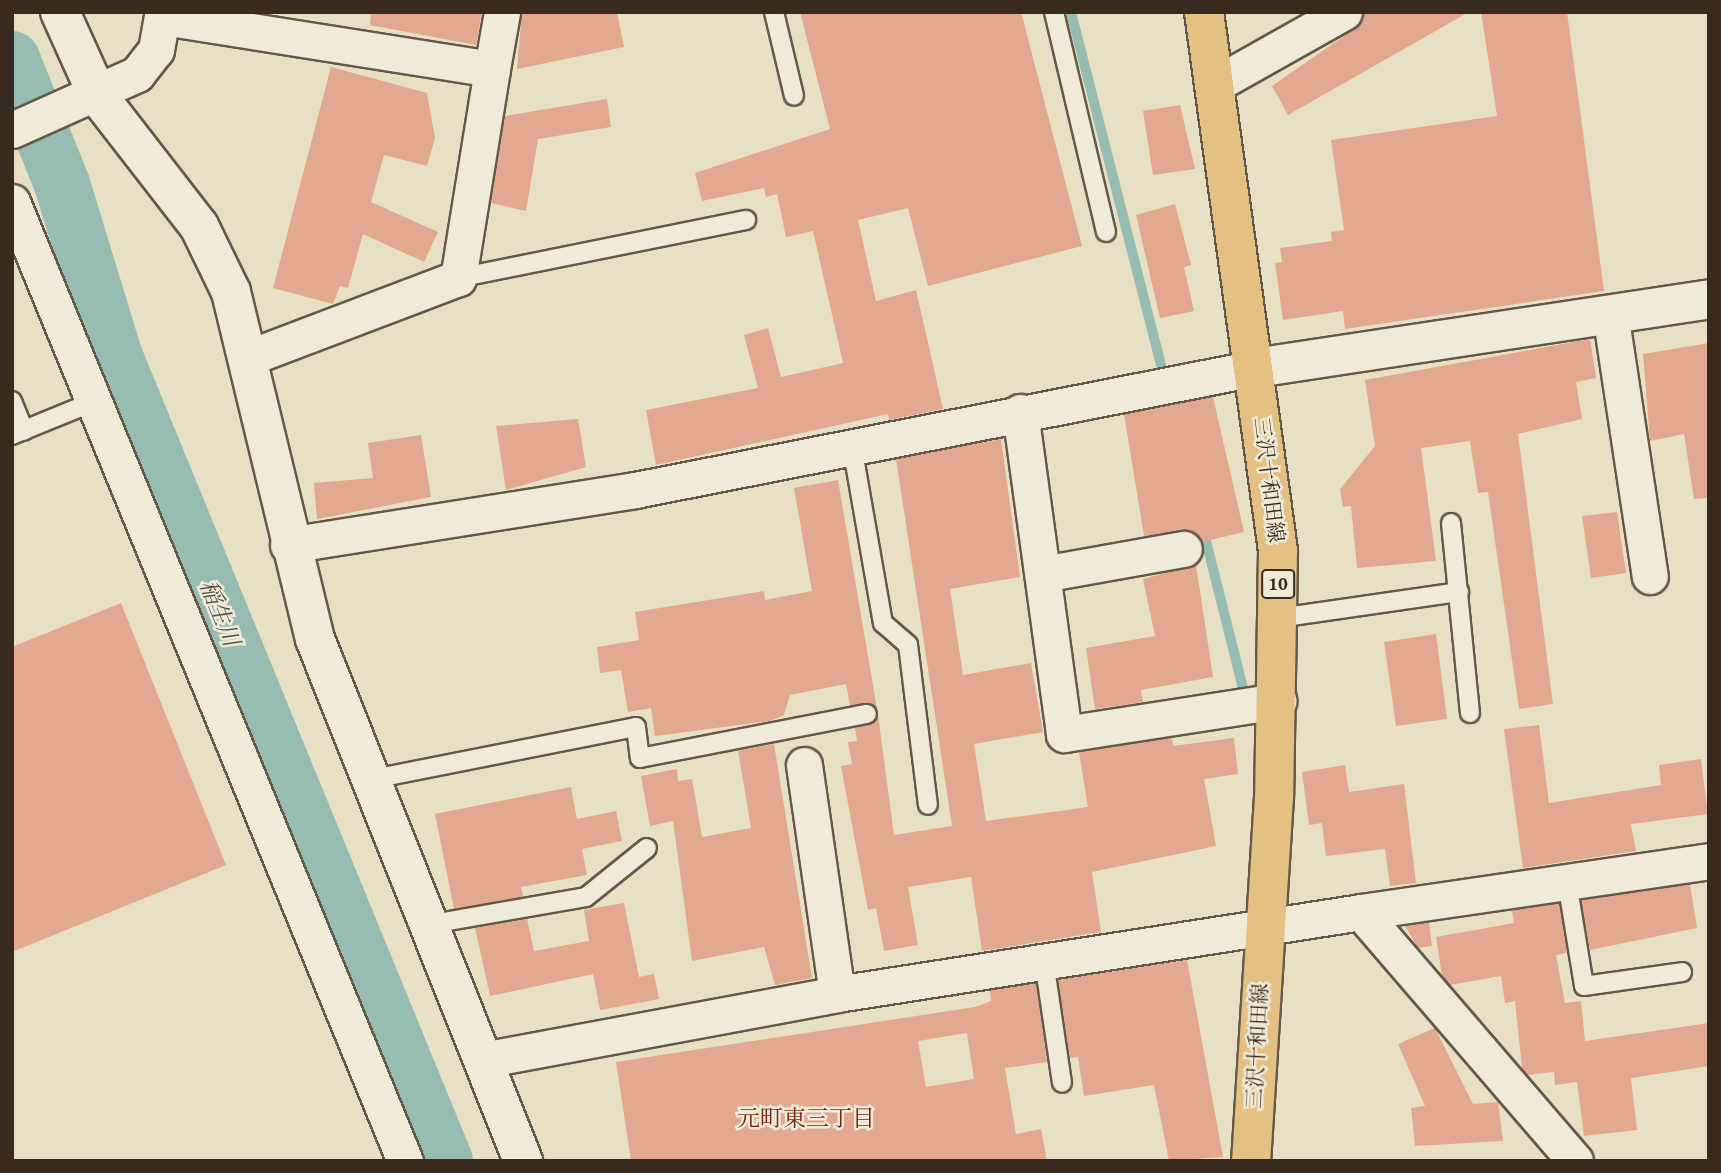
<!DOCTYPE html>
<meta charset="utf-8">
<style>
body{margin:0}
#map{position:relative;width:1721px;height:1173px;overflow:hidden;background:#e8e0c5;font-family:"Gentium Book Plus","Noto Serif JP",serif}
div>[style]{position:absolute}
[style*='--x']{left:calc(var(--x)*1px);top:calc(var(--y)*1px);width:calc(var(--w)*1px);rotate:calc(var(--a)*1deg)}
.stream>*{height:10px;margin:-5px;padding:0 5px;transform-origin:5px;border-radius:5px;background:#97bdb2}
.river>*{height:56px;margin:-28px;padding:0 28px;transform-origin:28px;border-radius:28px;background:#97bdb2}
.building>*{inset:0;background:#e2a890}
.roads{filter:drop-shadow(2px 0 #655848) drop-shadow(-2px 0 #655848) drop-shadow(0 2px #655848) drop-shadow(0 -2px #655848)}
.service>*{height:18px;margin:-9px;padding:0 9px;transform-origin:9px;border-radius:9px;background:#f0ebd9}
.minor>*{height:35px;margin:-17.5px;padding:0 17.5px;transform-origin:17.5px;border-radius:17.5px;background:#f0ebd9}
.tertiary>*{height:38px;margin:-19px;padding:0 19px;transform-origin:19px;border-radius:19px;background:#f0ebd9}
.primary>*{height:38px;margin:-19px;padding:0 19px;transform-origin:19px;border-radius:19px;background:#e4c082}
span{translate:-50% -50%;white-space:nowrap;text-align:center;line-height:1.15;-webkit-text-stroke:5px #f0ebd9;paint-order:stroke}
.shield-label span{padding:2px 5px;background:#f0ebd9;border:2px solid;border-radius:5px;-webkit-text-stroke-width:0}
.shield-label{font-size:19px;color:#392a1f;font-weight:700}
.street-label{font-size:21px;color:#392a1f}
.water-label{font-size:23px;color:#504f44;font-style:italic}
.neighbourhood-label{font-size:23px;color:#7a1f14}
.frame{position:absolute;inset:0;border:14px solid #392a1f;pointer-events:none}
</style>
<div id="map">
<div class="stream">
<div style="--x:1071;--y:12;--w:417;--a:75.7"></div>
<div style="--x:1203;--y:529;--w:164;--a:75.9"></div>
</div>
<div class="river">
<div style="--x:12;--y:59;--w:135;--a:68.2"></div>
<div style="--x:62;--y:184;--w:181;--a:73"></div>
<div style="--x:115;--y:357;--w:869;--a:67.68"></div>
</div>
<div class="building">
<div style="clip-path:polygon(371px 12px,482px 12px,476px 45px,370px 25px)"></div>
<div style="clip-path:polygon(522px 12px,617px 12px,624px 47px,517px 69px)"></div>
<div style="clip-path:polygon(800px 12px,1021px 12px,1082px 246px,928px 286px,908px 208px,858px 220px,876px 301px,916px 290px,943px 409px,889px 420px,888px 414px,656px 465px,646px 410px,758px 388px,744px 335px,768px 328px,781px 377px,843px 363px,813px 231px,786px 237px,777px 194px,766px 197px,764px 188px,702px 201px,695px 173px,830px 129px)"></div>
<div style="clip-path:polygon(1364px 12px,1469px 12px,1288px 115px,1272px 86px,1354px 29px)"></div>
<div style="clip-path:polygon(1481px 12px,1567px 12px,1604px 291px,1345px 329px,1343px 311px,1283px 320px,1275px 263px,1282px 262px,1280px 248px,1332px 241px,1331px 232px,1344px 230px,1331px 140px,1497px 116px)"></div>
<div style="clip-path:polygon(331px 67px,427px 93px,435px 138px,427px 166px,384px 155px,371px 202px,438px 232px,424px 262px,363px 234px,348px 288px,340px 286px,333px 304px,273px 288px)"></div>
<div style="clip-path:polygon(607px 99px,611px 127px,538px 139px,526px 211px,491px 203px,505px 116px)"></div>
<div style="clip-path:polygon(1180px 105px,1195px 169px,1153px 175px,1143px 111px)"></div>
<div style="clip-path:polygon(1175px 204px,1191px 265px,1184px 267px,1194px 311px,1160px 318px,1136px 215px)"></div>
<div style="clip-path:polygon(1590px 339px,1596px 378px,1576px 382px,1582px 419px,1518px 434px,1553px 704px,1519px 709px,1488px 492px,1478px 493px,1470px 441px,1421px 448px,1436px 561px,1357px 568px,1351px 506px,1343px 507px,1340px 489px,1375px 446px,1365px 380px)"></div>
<div style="clip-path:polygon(1709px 343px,1709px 498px,1694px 499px,1684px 434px,1650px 441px,1643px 354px)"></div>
<div style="clip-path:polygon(1213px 397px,1244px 532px,1202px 542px,1190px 530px,1144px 536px,1124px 414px)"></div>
<div style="clip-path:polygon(578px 419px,586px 467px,506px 490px,496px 426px)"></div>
<div style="clip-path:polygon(421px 435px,431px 497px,317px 519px,314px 483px,373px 478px,368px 443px)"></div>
<div style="clip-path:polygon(1001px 439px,1020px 577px,950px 589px,963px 675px,1031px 663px,1043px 732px,974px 744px,986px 821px,1088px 807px,1079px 752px,1172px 738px,1173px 746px,1234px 738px,1238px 774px,1204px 779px,1216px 846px,1092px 872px,1101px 932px,982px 951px,971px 877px,908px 887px,918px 945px,884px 951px,876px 908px,868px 910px,841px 766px,852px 764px,848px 742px,857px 741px,855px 728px,878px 715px,894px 835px,952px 826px,896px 459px)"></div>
<div style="clip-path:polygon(838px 480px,877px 709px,850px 706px,846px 684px,790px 695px,784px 715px,770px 721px,655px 736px,651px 708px,628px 712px,621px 670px,600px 673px,597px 647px,639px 640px,635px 612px,764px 591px,765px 600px,812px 591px,794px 488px)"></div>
<div style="clip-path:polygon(1617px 512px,1626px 573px,1591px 578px,1582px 516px)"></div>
<div style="clip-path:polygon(1196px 565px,1213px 677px,1141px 690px,1143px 702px,1095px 709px,1086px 648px,1155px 636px,1143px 579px)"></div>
<div style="clip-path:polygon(121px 603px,226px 865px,12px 952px,12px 647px)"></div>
<div style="clip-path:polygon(1436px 634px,1447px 719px,1396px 726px,1384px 642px)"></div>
<div style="clip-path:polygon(1539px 725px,1549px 803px,1661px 785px,1659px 765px,1701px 759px,1708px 814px,1631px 824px,1636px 851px,1523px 868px,1504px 729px)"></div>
<div style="clip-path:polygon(774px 744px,812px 978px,775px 985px,764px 947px,692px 961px,673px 821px,650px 826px,641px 776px,677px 769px,678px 781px,692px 779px,702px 837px,751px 828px,738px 751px)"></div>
<div style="clip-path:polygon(1345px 765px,1349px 792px,1404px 784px,1416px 883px,1390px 886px,1385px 849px,1326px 856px,1322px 823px,1309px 825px,1302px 772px)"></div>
<div style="clip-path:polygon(571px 787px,577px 819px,616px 811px,622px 841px,582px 849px,587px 875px,521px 887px,523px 897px,454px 909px,435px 814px)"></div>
<div style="clip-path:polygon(1690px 884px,1697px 928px,1590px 950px,1581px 900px)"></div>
<div style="clip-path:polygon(624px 903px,639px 977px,654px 974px,659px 999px,600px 1010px,593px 974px,490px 996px,475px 928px,527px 919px,534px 951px,589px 941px,584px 910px)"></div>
<div style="clip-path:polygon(1559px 903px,1567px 953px,1556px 955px,1565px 1003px,1581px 1001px,1585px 1041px,1709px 1023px,1709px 1066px,1631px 1078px,1637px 1130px,1584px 1136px,1577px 1082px,1555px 1085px,1554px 1072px,1527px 1075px,1522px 1068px,1515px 1001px,1505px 1003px,1501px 976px,1450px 985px,1442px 976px,1436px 937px,1514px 923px,1512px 910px)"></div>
<div style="clip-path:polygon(1429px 922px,1432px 946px,1418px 948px,1405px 926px)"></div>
<div style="clip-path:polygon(1187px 960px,1223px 1157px,1169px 1161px,1154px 1085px,1084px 1096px,1078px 1057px,1070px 1058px,1058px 980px)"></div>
<div style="clip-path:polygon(evenodd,1036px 983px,1047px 1062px,1005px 1068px,1016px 1134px,1041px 1129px,1047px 1161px,631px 1161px,616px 1062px,975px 1007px,991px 1001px,990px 990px,1036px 983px,967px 1033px,974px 1079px,926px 1087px,918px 1041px,967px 1033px)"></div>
<div style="clip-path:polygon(1435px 1028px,1473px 1104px,1498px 1102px,1503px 1141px,1415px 1146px,1411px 1108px,1425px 1106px,1398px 1044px)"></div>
</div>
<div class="roads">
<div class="service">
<div style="--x:774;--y:12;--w:86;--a:76.6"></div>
<div style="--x:1054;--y:12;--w:226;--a:76.7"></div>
<div style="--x:458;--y:278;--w:294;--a:-11.4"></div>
<div style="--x:12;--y:401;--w:32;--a:68"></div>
<div style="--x:12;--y:435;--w:87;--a:-22.2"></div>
<div style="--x:852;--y:446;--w:180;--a:80.1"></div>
<div style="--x:883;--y:623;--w:33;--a:41"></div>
<div style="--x:908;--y:645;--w:161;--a:82.9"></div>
<div style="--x:1451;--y:523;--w:191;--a:84.3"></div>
<div style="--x:1278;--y:618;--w:183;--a:-8.2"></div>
<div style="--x:368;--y:780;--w:273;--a:-11.2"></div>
<div style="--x:636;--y:727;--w:31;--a:83"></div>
<div style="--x:640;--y:758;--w:231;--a:-11"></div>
<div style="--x:1567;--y:882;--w:105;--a:80.7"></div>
<div style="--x:1584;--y:986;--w:99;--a:-8.1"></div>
<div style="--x:426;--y:925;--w:162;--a:-9.9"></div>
<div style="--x:586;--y:897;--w:78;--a:-38.8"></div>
<div style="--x:1044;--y:961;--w:123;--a:81.6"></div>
</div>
<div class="minor">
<div style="--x:163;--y:17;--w:333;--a:9"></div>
<div style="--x:492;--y:69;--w:212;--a:99.2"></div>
<div style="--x:458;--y:278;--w:222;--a:159.2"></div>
<div style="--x:492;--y:69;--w:58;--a:-80"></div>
<div style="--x:1216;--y:84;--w:147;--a:-29.4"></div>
<div style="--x:12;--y:130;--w:137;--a:-24.1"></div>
<div style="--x:137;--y:74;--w:31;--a:-52"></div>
<div style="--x:156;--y:50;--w:39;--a:-80"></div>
<div style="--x:12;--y:202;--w:1036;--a:67.72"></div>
<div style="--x:1610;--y:313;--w:266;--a:81.4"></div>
<div style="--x:1020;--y:412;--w:325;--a:82.2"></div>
<div style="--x:1064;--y:734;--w:217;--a:-8.8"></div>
<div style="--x:288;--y:545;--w:351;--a:-9"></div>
<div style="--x:635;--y:490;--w:632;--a:-11.13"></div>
<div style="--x:1043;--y:574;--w:143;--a:-10.1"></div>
<div style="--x:804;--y:765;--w:231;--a:81.8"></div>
<div style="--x:1361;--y:912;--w:352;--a:-8.3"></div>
<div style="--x:482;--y:1060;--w:361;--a:-10.5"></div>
<div style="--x:837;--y:994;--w:530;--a:-8.89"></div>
<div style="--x:1361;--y:912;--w:328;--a:49.3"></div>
</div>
<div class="tertiary">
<div style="--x:60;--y:12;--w:92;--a:65.7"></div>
<div style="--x:98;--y:96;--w:165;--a:52.2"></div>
<div style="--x:199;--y:226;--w:73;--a:64.1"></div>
<div style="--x:231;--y:292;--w:357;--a:76.4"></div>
<div style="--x:315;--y:639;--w:562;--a:68.27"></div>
<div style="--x:1255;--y:368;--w:459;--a:-8.6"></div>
</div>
<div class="primary">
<div style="--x:1204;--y:12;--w:544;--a:82.18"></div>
<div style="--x:1278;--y:551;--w:246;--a:90.9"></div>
<div style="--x:1274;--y:797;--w:365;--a:93.6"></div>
</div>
</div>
<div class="shield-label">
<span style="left:1278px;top:584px">10</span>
</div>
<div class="street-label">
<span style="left:1269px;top:480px;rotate:83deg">三沢十和田線</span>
<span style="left:1257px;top:1046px;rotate:-87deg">三沢十和田線</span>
</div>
<div class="water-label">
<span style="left:220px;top:613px;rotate:68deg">稲生川</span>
</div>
<div class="neighbourhood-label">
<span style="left:806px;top:1118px">元町東三丁目</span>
</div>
<div class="frame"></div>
</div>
